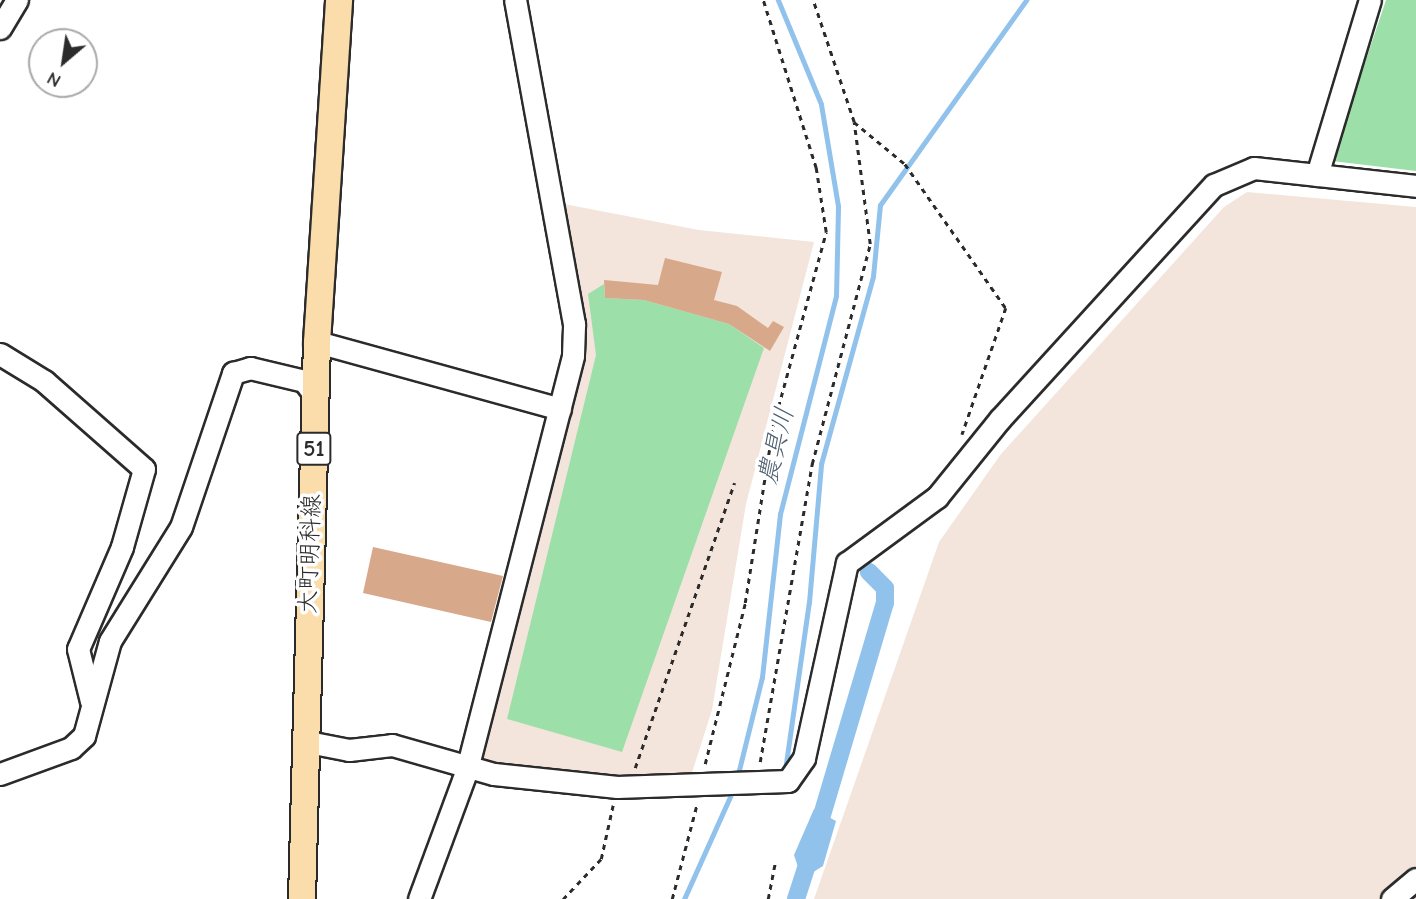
<!DOCTYPE html>
<meta charset="utf-8">
<style>
body{margin:0}
#map{position:relative;width:1416px;height:899px;overflow:hidden;background:#fff;font-family:"Comic Neue","Klee One",sans-serif}
div>[style]{position:absolute}
[style*='--x']{left:calc(var(--x)*1px);top:calc(var(--y)*1px);width:calc(var(--w)*1px);rotate:calc(var(--a)*1deg)}
.built>*{inset:0;background:#f3e5dc}
.green>*{inset:0;background:#9ddfa9}
.water>*{inset:0;background:#90c2ec}
.stream>*{height:5px;margin:-2.5px;padding:0 2.5px;transform-origin:2.5px;border-radius:2.5px;background:#90c2ec}
.canal>*{height:18px;margin:-9px;padding:0 9px;transform-origin:9px;border-radius:9px;background:#90c2ec}
.building>*{inset:0;background:#d8a88a}
.path>*{height:2.5px;margin-top:-1.25px;transform-origin:0;background:repeating-linear-gradient(90deg,#2b2b2b 0 5px,transparent 0 10px)}
.roads{filter:drop-shadow(2px 0 #2b2b2b) drop-shadow(-2px 0 #2b2b2b) drop-shadow(0 2px #2b2b2b) drop-shadow(0 -2px #2b2b2b)}
.minor>*{height:21px;margin:-10.5px;padding:0 10.5px;transform-origin:10.5px;border-radius:10.5px;background:#fff}
.major>*{height:26px;margin:-13px;padding:0 13px;transform-origin:13px;border-radius:13px;background:#faddab}
span{translate:-50% -50%;white-space:nowrap;text-align:center;line-height:1.15;-webkit-text-stroke:7px #fff;paint-order:stroke}
.shield-label span{padding:2px 5px;background:#fff;border:2px solid;border-radius:5px;-webkit-text-stroke-width:0}
.shield-label{font-size:23px;color:#2b2b2b;font-weight:700}
.street-label{font-size:24px;color:#2b2b2b}
.water-label{font-size:26px;color:#4e606f;font-style:italic}
.north{position:absolute;left:28px;top:28px;width:70px;height:70px;box-sizing:border-box;background:#fff;border:2px solid #aaa;border-radius:50%;rotate:209deg;font-size:19px;font-weight:700;line-height:28px;text-align:center;color:#2b2b2b}
.north::after{content:'';display:block;margin:auto;width:24px;height:32px;background:#2b2b2b;clip-path:polygon(50% 0,100% 100%,50% 72%,0 100%)}
</style>
<div id="map">
<div class="built">
<div style="clip-path:polygon(1247px 192px,1416px 207px,1416px 899px,814px 899px,939px 542px,1001px 454px,1224px 207px)"></div>
<div style="clip-path:polygon(559px 203px,699px 230px,814px 242px,746px 504px,712px 710px,690px 779px,637px 782px,489px 766px,477px 748px,575px 376px)"></div>
</div>
<div class="green">
<div style="clip-path:polygon(1386px 0,1416px 0,1416px 171px,1332px 161px)"></div>
<div style="clip-path:polygon(604px 284px,605px 298px,644px 300px,729px 324px,764px 348px,622px 752px,507px 719px,596px 355px,588px 294px)"></div>
</div>
<div class="water">
<div style="clip-path:polygon(814px 809px,836px 821px,823px 866px,802px 879px,794px 855px)"></div>
</div>
<div class="stream">
<div style="--x:785;--y:770;--w:170;--a:-81.9"></div>
<div style="--x:809;--y:602;--w:139;--a:-85"></div>
<div style="--x:821;--y:464;--w:195;--a:-74.5"></div>
<div style="--x:873;--y:276;--w:71;--a:-84.4"></div>
<div style="--x:880;--y:205;--w:252;--a:-54.5"></div>
<div style="--x:737;--y:778;--w:104;--a:-76.1"></div>
<div style="--x:762;--y:677;--w:164;--a:-83.7"></div>
<div style="--x:780;--y:514;--w:225;--a:-75.6"></div>
<div style="--x:836;--y:296;--w:90;--a:-88.7"></div>
<div style="--x:838;--y:206;--w:103;--a:-99.5"></div>
<div style="--x:821;--y:104;--w:113;--a:-112.5"></div>
<div style="--x:684;--y:899;--w:122;--a:-65.8"></div>
</div>
<div class="canal">
<div style="--x:817;--y:832;--w:239;--a:-73.5"></div>
<div style="--x:885;--y:603;--w:15;--a:-90"></div>
<div style="--x:885;--y:588;--w:23;--a:-135"></div>
<div style="--x:796;--y:899;--w:42;--a:-72"></div>
</div>
<div class="building">
<div style="clip-path:polygon(665px 258px,722px 272px,714px 300px,737px 306px,768px 328px,773px 321px,784px 327px,770px 351px,729px 324px,644px 300px,605px 298px,604px 280px,658px 285px)"></div>
<div style="clip-path:polygon(373px 547px,503px 576px,491px 622px,363px 593px)"></div>
</div>
<div class="path">
<div style="--x:854;--y:122;--w:66;--a:39.5"></div>
<div style="--x:905;--y:164;--w:176;--a:55"></div>
<div style="--x:1006;--y:308;--w:134;--a:109.1"></div>
<div style="--x:760;--y:762;--w:303;--a:-80.1"></div>
<div style="--x:812;--y:464;--w:228;--a:-75.2"></div>
<div style="--x:870;--y:244;--w:123;--a:-97.5"></div>
<div style="--x:854;--y:122;--w:129;--a:-108.6"></div>
<div style="--x:705;--y:764;--w:166;--a:-76"></div>
<div style="--x:745;--y:603;--w:179;--a:-81"></div>
<div style="--x:773;--y:426;--w:201;--a:-74.7"></div>
<div style="--x:826;--y:232;--w:65;--a:-98.9"></div>
<div style="--x:816;--y:168;--w:176;--a:-107.5"></div>
<div style="--x:635;--y:768;--w:302;--a:-70.8"></div>
<div style="--x:563;--y:899;--w:55;--a:-46.5"></div>
<div style="--x:601;--y:859;--w:55;--a:-77.5"></div>
<div style="--x:672;--y:899;--w:98;--a:-75.3"></div>
<div style="--x:768;--y:899;--w:38;--a:-79"></div>
</div>
<div class="roads">
<div class="minor">
<div style="--x:0;--y:28;--w:33;--a:-59"></div>
<div style="--x:1317;--y:175;--w:183;--a:-73.2"></div>
<div style="--x:317;--y:342;--w:252;--a:15.4"></div>
<div style="--x:0;--y:354;--w:52;--a:31.5"></div>
<div style="--x:44;--y:381;--w:133;--a:41.3"></div>
<div style="--x:144;--y:469;--w:81;--a:105.8"></div>
<div style="--x:122;--y:547;--w:111;--a:113.3"></div>
<div style="--x:78;--y:649;--w:54;--a:76"></div>
<div style="--x:303;--y:741;--w:47;--a:11.1"></div>
<div style="--x:349;--y:750;--w:43;--a:-6.6"></div>
<div style="--x:392;--y:745;--w:106;--a:15.9"></div>
<div style="--x:494;--y:774;--w:124;--a:6"></div>
<div style="--x:617;--y:787;--w:171;--a:-2"></div>
<div style="--x:788;--y:781;--w:28;--a:-55"></div>
<div style="--x:804;--y:758;--w:200;--a:-77.6"></div>
<div style="--x:847;--y:563;--w:112;--a:-36.3"></div>
<div style="--x:937;--y:497;--w:100;--a:-51.1"></div>
<div style="--x:1000;--y:419;--w:317;--a:-47.6"></div>
<div style="--x:1214;--y:185;--w:43;--a:-23"></div>
<div style="--x:1254;--y:168;--w:163;--a:6.3"></div>
<div style="--x:0;--y:774;--w:76;--a:-20.1"></div>
<div style="--x:71;--y:748;--w:18;--a:-43"></div>
<div style="--x:84;--y:736;--w:98;--a:-74.7"></div>
<div style="--x:110;--y:641;--w:134;--a:-58.1"></div>
<div style="--x:181;--y:527;--w:163;--a:-71.3"></div>
<div style="--x:233;--y:373;--w:18;--a:-16"></div>
<div style="--x:250;--y:368;--w:56;--a:13.5"></div>
<div style="--x:304;--y:381;--w:20;--a:53"></div>
<div style="--x:419;--y:899;--w:139;--a:-69.7"></div>
<div style="--x:467;--y:769;--w:427;--a:-75.6"></div>
<div style="--x:573;--y:355;--w:31;--a:-88"></div>
<div style="--x:574;--y:324;--w:329;--a:-100.3"></div>
<div style="--x:1392;--y:899;--w:31;--a:-40"></div>
</div>
<div class="major">
<div style="--x:302;--y:899;--w:557;--a:-88.46"></div>
<div style="--x:317;--y:342;--w:343;--a:-86.3"></div>
</div>
</div>
<div class="shield-label">
<span style="left:314px;top:449px">51</span>
</div>
<div class="street-label">
<span style="left:310px;top:554px;rotate:-88deg">大町明科線</span>
</div>
<div class="water-label">
<span style="left:777px;top:446px;rotate:-76deg">農具川</span>
</div>
<div class="north">N</div>
</div>
